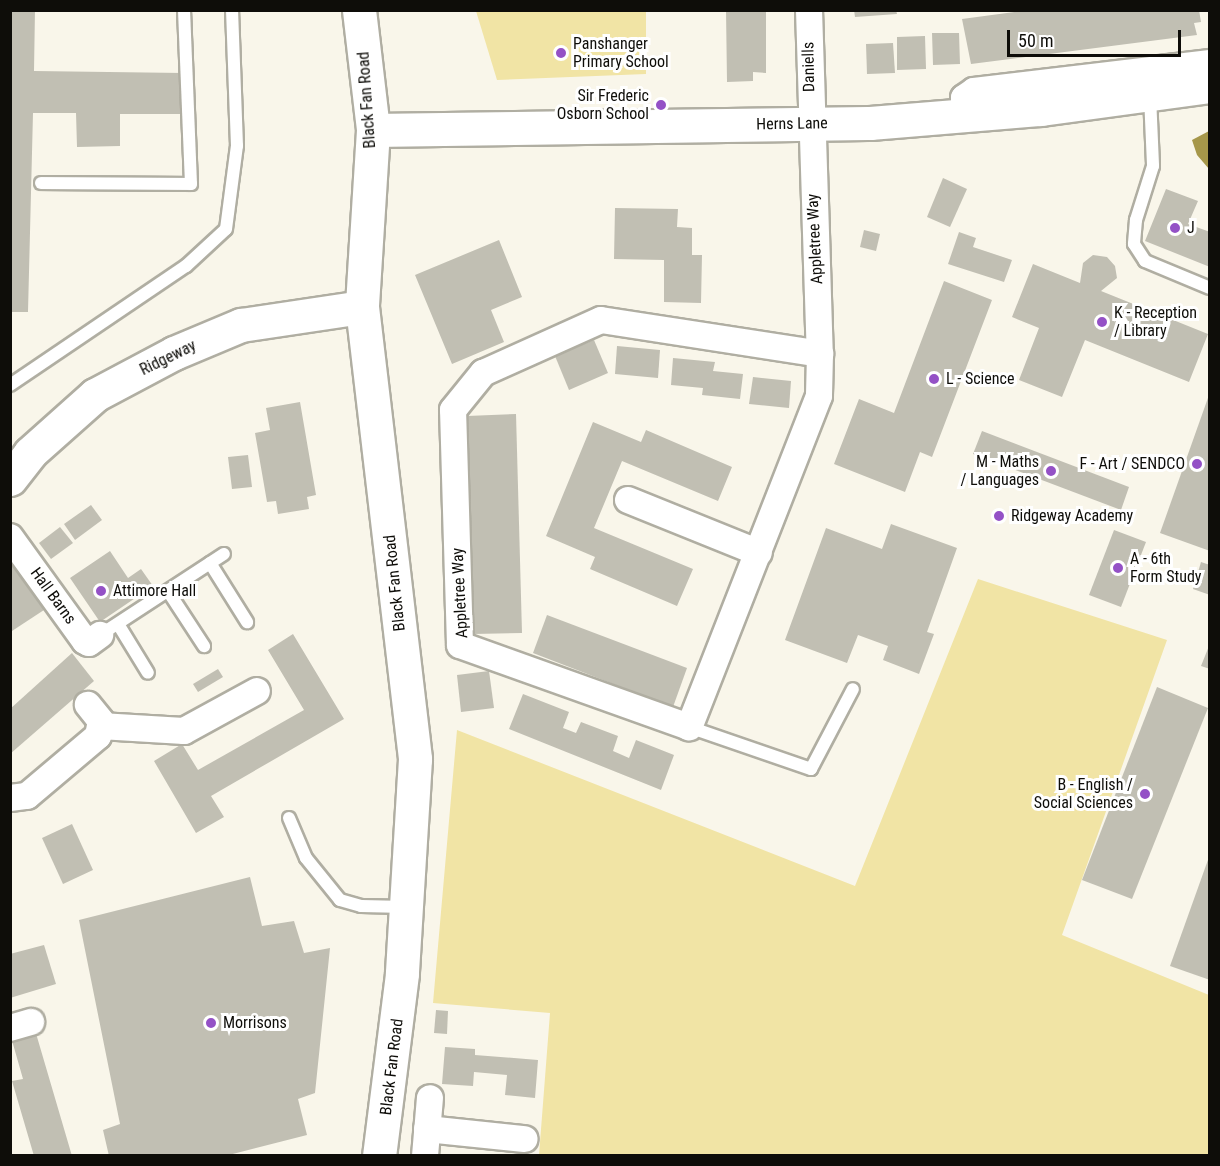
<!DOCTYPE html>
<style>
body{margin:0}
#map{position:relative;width:1220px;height:1166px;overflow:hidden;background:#f9f6ea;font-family:"Roboto Condensed",sans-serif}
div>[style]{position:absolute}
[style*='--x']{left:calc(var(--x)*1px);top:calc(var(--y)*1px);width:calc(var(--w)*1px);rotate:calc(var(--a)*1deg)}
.green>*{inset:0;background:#f1e4a5}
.water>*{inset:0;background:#a6974a}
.building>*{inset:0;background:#c1bfb3}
.roads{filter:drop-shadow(2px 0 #b0aea2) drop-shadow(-2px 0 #b0aea2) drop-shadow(0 2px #b0aea2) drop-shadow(0 -2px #b0aea2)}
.lane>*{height:12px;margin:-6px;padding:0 6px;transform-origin:6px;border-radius:6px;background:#fff}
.street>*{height:26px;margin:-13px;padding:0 13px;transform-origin:13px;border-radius:13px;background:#fff}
.secondary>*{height:33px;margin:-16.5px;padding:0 16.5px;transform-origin:16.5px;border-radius:16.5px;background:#fff}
.dots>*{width:16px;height:16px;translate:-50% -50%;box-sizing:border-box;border:3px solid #fff;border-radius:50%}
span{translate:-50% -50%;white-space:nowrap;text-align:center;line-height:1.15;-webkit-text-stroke:6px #fff;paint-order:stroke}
.poi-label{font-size:16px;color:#0e0d09}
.left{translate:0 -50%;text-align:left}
.right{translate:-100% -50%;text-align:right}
.street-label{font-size:16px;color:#0e0d09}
.frame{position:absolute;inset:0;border:12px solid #0e0d09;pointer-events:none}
.scale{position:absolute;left:1007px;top:30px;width:174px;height:27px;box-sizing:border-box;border:3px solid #0e0d09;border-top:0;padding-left:8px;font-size:18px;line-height:21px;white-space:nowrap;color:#0e0d09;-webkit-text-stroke:4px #fff;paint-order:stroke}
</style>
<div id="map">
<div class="green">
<div style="clip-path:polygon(476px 11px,646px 11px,646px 74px,497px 80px)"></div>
<div style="clip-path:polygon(978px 579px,1167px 640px,1062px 935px,1209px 995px,1209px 1155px,539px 1155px,550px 1013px,433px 1003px,457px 730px,855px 886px)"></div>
</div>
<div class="water">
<div style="clip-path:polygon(1209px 131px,1209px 169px,1197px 155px,1192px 140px)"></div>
</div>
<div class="building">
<div style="clip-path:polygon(10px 10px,35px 10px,34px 71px,183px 73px,182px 114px,120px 114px,120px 146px,77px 147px,76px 113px,33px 113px,28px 312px,10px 312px)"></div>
<div style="clip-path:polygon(726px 10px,766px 10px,766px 73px,753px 72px,753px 81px,727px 82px)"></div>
<div style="clip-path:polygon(854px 10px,896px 10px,897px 14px,855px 17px)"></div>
<div style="clip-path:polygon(1029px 10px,1199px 10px,1201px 22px,1194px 23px,1197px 35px,971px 64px,962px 19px)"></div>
<div style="clip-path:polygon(932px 33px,959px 33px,960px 64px,933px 65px)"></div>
<div style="clip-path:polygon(925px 36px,926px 69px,897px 70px,897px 37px)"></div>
<div style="clip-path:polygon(893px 43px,895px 73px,867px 74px,866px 44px)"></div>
<div style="clip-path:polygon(943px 178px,967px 189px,950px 227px,927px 217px)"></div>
<div style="clip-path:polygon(1166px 189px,1198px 201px,1188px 224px,1210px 232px,1210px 267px,1145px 241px)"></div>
<div style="clip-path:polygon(615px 208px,678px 209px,677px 227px,692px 228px,692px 255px,702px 255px,701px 303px,664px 302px,664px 260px,614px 259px)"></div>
<div style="clip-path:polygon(864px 230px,880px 234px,876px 251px,860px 247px)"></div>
<div style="clip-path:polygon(959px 232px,976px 238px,973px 247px,1012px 260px,1004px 282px,948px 264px)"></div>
<div style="clip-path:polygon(499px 240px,522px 297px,491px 310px,504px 342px,452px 364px,415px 275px)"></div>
<div style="clip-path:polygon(1093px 255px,1107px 257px,1115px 266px,1117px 278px,1101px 291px,1208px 334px,1189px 382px,1085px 340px,1062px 397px,1019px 380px,1039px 328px,1012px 317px,1033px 264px,1080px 283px,1083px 263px)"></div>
<div style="clip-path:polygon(944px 281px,992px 300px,932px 457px,920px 452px,905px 492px,834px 464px,859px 399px,894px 413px)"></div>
<div style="clip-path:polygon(594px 340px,608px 373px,569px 390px,555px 356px)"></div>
<div style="clip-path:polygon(617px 346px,660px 350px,658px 378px,615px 374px)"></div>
<div style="clip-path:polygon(673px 358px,715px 362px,713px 371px,743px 374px,740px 399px,702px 395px,703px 388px,671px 385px)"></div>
<div style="clip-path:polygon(753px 377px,791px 381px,789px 408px,749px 404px)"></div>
<div style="clip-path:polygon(1209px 395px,1210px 395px,1210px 551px,1160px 533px)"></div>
<div style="clip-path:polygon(300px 402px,316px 495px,307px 497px,309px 509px,278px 514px,276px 501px,267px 502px,255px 433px,270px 430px,266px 408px)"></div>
<div style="clip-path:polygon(516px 414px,522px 633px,473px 634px,467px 416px)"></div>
<div style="clip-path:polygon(593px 422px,641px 442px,646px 430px,732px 467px,718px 501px,622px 461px,594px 528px,693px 569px,677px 606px,590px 569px,595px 557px,546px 536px)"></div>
<div style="clip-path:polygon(982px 431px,1129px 487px,1121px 510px,973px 454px)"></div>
<div style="clip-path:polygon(248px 455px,252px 487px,232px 489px,228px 457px)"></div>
<div style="clip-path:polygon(91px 505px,102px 520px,75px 540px,64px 524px)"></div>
<div style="clip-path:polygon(891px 524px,957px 548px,927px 632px,934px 634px,919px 674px,883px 660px,888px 646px,858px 635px,847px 663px,785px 640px,826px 528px,882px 549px)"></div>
<div style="clip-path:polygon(60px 527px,73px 543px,51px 559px,39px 543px)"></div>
<div style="clip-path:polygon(1114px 530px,1146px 542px,1121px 607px,1089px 595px)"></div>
<div style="clip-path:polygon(110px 551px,128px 578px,141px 569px,153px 586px,100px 622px,70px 578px)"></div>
<div style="clip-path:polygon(10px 558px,47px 608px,12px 631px,10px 628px)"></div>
<div style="clip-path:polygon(1201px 562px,1210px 565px,1210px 595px,1193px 589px)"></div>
<div style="clip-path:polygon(547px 615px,687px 668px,673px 707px,533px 653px)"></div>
<div style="clip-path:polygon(293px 634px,344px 719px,211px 796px,224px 817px,196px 833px,154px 761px,182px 744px,198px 770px,304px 710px,268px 650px)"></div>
<div style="clip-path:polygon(1209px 646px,1210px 646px,1210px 669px,1201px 666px)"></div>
<div style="clip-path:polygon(72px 653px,94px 681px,10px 754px,10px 709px)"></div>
<div style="clip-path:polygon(218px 669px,223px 677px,198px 692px,193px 684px)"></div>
<div style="clip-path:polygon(489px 671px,494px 708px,461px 712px,457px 675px)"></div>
<div style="clip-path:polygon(1157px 687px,1208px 708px,1132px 899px,1082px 880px)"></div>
<div style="clip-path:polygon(523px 694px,569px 712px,563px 728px,576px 733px,581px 722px,618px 736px,613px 751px,629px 758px,636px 740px,674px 755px,661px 790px,509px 729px)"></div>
<div style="clip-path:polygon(72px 824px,93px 870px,63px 884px,42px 838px)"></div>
<div style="clip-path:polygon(1209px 857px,1210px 857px,1210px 980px,1170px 966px)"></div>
<div style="clip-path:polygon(250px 877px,262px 926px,294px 921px,304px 953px,330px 948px,315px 1093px,298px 1099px,307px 1135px,225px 1156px,109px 1156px,103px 1130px,120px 1124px,79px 920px)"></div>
<div style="clip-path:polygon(44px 945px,56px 984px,10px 998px,10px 954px)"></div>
<div style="clip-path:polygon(436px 1010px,448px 1011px,447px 1034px,434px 1033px)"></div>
<div style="clip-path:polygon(35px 1030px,72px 1156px,34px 1156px,12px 1081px,23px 1079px,11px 1037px)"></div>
<div style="clip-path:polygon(445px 1047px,475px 1049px,475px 1055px,538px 1060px,535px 1098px,505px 1095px,507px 1075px,474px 1072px,473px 1086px,442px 1084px)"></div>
</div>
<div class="roads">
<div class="lane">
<div style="--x:1150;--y:96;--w:70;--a:87.5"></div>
<div style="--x:1153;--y:166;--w:57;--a:107.5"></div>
<div style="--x:1136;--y:220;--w:24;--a:95"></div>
<div style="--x:1134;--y:244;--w:20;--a:57"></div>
<div style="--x:1145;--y:261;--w:70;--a:22.6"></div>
<div style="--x:41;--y:183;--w:150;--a:0.4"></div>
<div style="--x:191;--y:184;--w:174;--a:-92.3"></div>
<div style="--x:10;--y:385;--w:212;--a:-34.1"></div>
<div style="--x:186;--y:266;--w:54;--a:-42.8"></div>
<div style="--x:226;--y:229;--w:84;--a:-82.5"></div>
<div style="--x:237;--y:146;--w:136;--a:-92.1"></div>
<div style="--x:210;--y:563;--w:70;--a:57.9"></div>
<div style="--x:168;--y:591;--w:66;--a:56.8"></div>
<div style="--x:118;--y:624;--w:57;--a:58.5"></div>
<div style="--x:100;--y:635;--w:148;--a:-33.2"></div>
<div style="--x:689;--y:727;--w:129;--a:19"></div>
<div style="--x:811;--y:769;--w:90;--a:-62.3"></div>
<div style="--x:289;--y:818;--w:43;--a:67"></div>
<div style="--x:306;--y:858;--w:54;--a:51"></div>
<div style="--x:340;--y:900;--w:22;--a:16"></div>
<div style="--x:361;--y:906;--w:45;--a:1.3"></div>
</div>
<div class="street">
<div style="--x:809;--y:10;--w:344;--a:88.2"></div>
<div style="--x:820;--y:354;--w:42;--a:91.4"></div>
<div style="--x:819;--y:396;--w:356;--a:111.4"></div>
<div style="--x:689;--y:727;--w:243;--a:-160.3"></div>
<div style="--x:460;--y:645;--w:235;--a:-91.7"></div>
<div style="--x:453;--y:410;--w:48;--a:-51"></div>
<div style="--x:483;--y:373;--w:129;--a:-24.2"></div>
<div style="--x:601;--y:320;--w:222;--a:8.8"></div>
<div style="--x:965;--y:116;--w:18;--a:-93"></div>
<div style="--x:964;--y:98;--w:12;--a:-35"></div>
<div style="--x:974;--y:91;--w:238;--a:-6.8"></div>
<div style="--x:628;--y:500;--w:141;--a:22"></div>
<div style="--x:10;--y:537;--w:128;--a:54.2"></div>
<div style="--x:85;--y:641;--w:4;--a:27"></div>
<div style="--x:89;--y:643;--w:14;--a:-36"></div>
<div style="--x:100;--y:726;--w:84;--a:3.4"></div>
<div style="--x:184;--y:731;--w:83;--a:-28.7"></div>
<div style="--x:10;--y:798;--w:17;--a:-7"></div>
<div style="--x:27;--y:796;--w:93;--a:-40.2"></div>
<div style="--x:98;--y:736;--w:15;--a:-79"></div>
<div style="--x:101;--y:721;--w:21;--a:-129"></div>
<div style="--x:10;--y:1028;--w:22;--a:-16"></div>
<div style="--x:427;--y:1129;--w:98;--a:5.9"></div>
<div style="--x:425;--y:1156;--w:58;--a:-85.1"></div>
</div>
<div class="secondary">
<div style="--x:359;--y:10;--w:121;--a:83.3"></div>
<div style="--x:373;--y:130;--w:177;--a:93.6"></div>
<div style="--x:362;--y:307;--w:455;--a:83.3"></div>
<div style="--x:415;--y:759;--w:215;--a:93.5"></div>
<div style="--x:402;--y:974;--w:183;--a:97.2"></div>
<div style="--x:373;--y:130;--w:497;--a:-0.8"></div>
<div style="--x:870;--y:123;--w:172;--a:-4.7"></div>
<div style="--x:1041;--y:109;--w:171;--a:-7.8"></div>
<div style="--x:10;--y:479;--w:33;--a:-52"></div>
<div style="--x:30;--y:453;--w:87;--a:-41.7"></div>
<div style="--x:95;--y:395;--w:89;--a:-28"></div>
<div style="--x:174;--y:353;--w:73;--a:-22.7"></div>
<div style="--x:241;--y:325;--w:122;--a:-8.5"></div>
</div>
</div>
<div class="dots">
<div style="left:561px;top:53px;background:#9451c6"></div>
<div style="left:661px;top:105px;background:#9451c6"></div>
<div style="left:1175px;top:228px;background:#9451c6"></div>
<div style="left:1102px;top:322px;background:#9451c6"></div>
<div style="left:934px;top:379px;background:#9451c6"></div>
<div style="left:1197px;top:464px;background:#9451c6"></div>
<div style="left:1051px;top:471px;background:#9451c6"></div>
<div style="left:999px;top:516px;background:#9451c6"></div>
<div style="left:1118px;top:568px;background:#9451c6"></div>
<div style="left:101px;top:591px;background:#9451c6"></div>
<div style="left:1145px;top:794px;background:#9451c6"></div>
<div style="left:211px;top:1023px;background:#9451c6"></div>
</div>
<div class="poi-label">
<span class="left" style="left:573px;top:53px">Panshanger<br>Primary School</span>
<span class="right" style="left:649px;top:105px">Sir Frederic<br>Osborn School</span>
<span class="left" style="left:1187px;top:228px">J</span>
<span class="left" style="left:1114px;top:322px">K - Reception<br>/ Library</span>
<span class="left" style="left:946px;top:379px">L - Science</span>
<span class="right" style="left:1039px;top:471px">M - Maths<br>/ Languages</span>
<span class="right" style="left:1185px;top:464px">F - Art / SENDCO</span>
<span class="left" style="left:1011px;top:516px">Ridgeway Academy</span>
<span class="left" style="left:1130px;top:568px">A - 6th<br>Form Study</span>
<span class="left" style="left:113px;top:591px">Attimore Hall</span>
<span class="right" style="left:1133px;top:794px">B - English /<br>Social Sciences</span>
<span class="left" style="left:223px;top:1023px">Morrisons</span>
</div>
<div class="street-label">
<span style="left:809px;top:67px;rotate:-91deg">Daniells</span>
<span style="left:367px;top:100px;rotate:-94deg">Black Fan Road</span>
<span style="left:792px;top:124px;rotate:-1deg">Herns Lane</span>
<span style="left:815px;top:239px;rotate:-93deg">Appletree Way</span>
<span style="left:168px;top:358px;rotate:-26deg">Ridgeway</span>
<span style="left:395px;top:583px;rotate:-96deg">Black Fan Road</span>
<span style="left:460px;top:593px;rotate:-93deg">Appletree Way</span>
<span style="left:53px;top:596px;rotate:54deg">Hall Barns</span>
<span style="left:392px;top:1067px;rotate:-83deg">Black Fan Road</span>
</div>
<div class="frame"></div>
<div class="scale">50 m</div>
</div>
